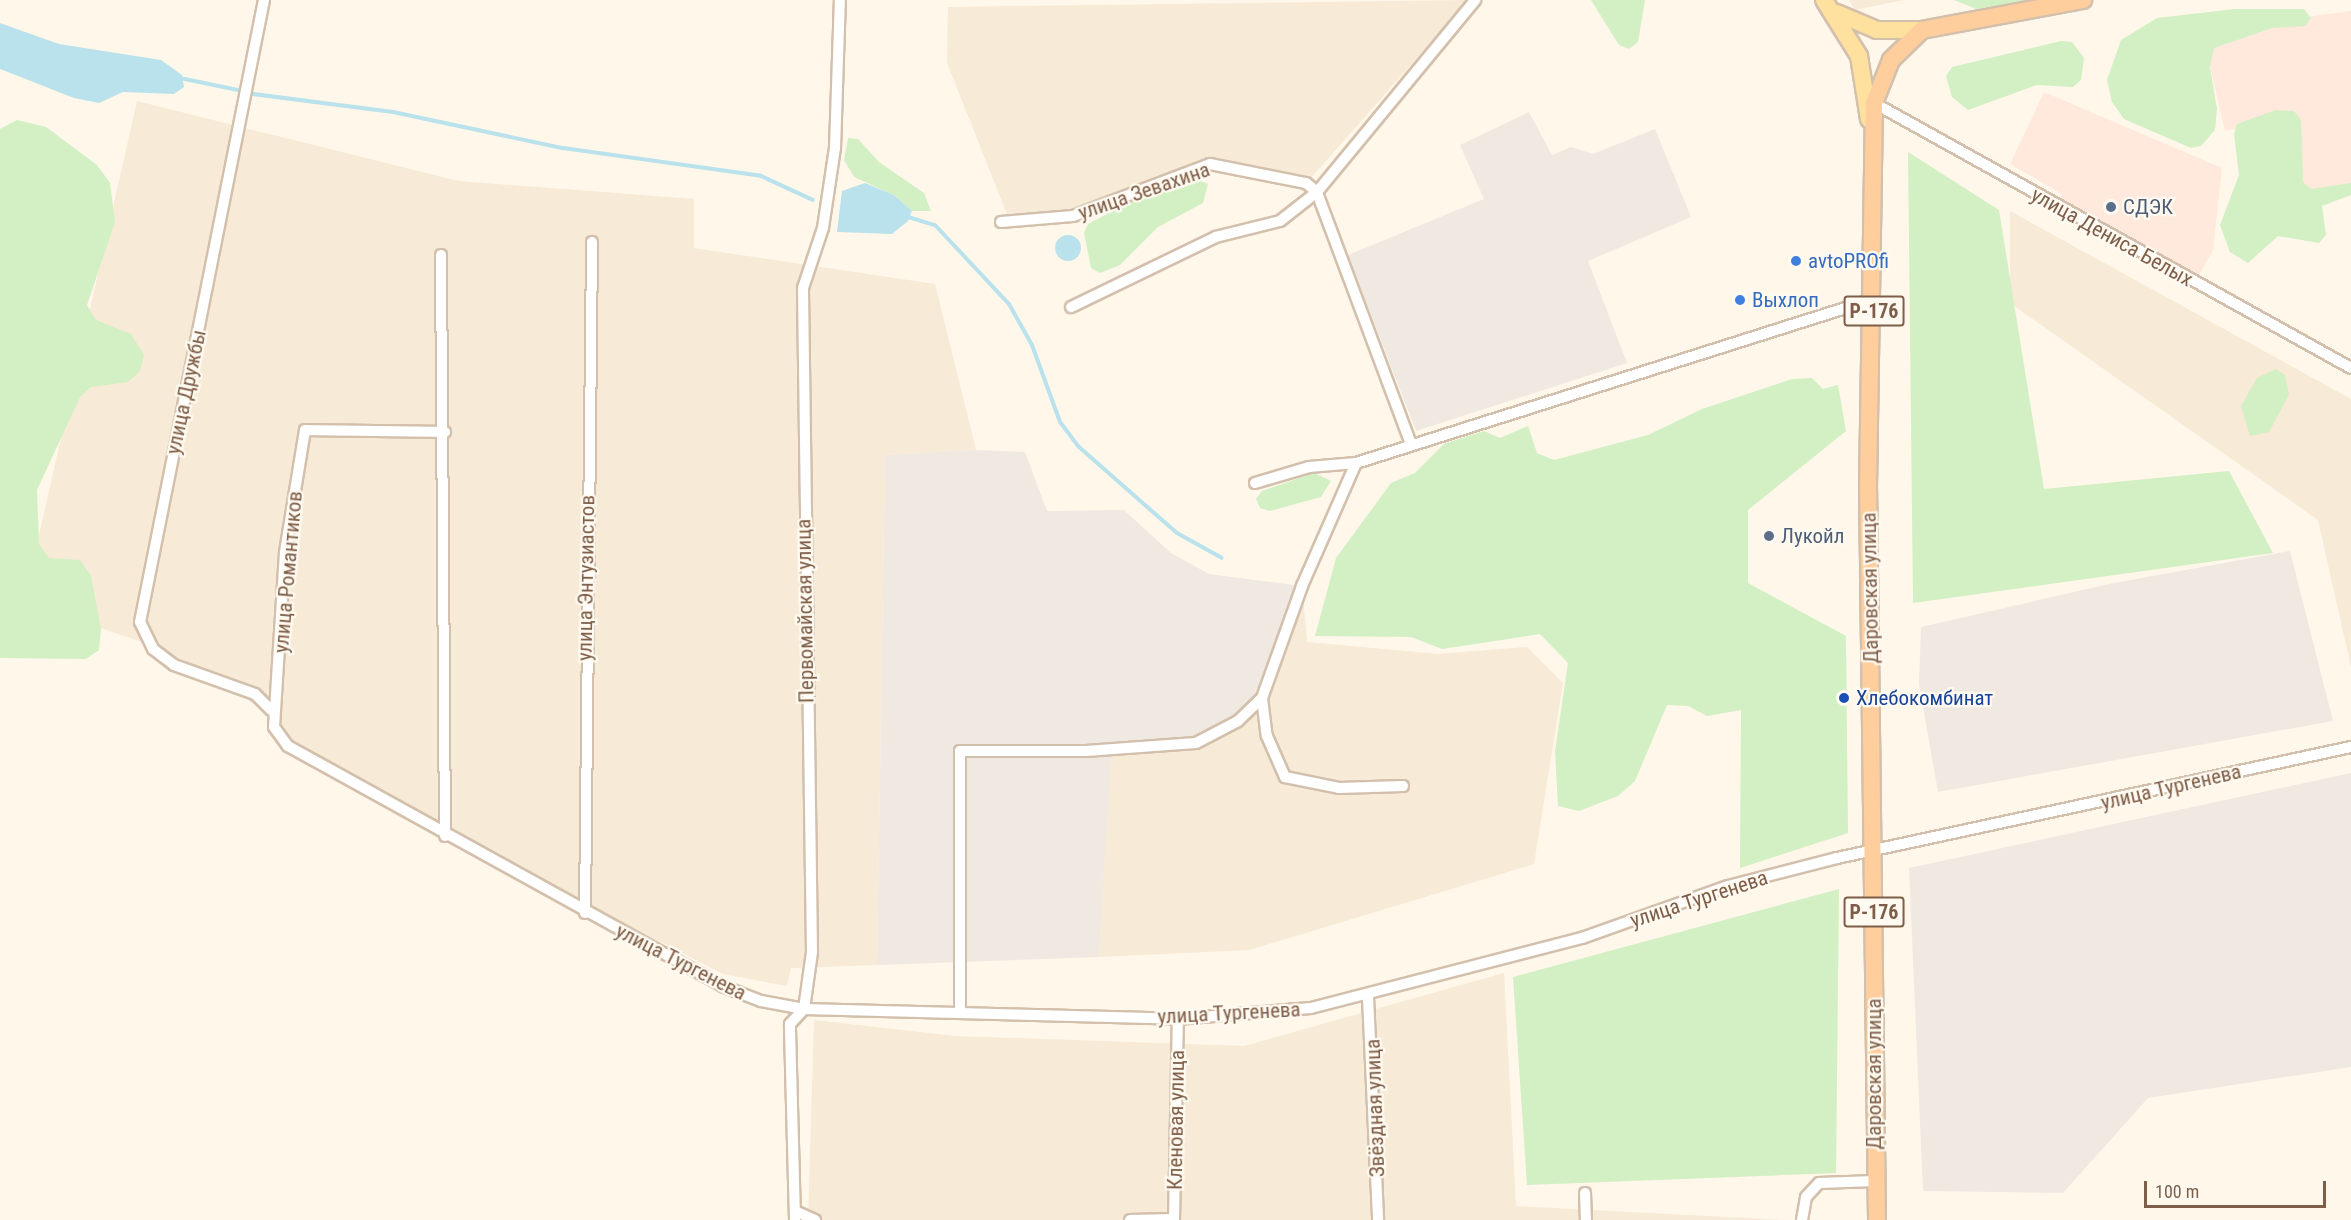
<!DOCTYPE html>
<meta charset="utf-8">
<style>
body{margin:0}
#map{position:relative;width:2351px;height:1220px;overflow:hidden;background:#fff7e9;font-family:"Roboto Condensed",sans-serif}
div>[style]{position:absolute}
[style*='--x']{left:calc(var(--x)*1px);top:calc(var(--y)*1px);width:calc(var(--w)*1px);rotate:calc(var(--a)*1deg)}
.residential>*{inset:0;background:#f7ead6}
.commercial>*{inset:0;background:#ffe9dc}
.industrial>*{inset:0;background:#f0e9e2}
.green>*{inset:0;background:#d3efc4}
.water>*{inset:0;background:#bae2ec}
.round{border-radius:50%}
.stream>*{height:4px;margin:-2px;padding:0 2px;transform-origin:2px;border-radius:2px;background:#bae2ec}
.roads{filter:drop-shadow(2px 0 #d3c0ac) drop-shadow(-2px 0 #d3c0ac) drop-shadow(0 2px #d3c0ac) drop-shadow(0 -2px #d3c0ac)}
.minor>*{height:10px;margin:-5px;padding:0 5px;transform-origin:5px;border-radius:5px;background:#fff}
.primary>*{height:16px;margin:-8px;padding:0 8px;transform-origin:8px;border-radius:8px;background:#ffe19f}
.trunk>*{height:16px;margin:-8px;padding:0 8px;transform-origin:8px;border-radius:8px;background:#ffce9c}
.dots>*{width:16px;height:16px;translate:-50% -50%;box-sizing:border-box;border:3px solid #fffaf1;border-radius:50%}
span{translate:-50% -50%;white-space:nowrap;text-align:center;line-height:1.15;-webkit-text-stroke:4.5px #fffaf1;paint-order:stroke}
.shield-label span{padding:2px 4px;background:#fffaf1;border:2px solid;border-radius:4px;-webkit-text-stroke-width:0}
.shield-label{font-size:20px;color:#7e5e48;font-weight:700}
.street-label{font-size:21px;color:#7e5e48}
.service-label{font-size:21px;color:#4e5e75}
.left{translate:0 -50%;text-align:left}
.shop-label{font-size:21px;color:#366cbe}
.transit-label{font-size:21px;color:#164399}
.scale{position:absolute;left:2144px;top:1181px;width:182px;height:27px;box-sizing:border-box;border:3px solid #7e5e48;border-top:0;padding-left:8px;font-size:18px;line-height:21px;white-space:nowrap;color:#7e5e48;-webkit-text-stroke:4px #fffaf1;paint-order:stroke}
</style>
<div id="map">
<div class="residential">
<div style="clip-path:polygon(1468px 0,1310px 179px,1206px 160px,1077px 210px,1007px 214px,947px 63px,948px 7px)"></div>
<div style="clip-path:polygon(1849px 0,1904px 0,1855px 10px)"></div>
<div style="clip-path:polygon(137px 101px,458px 181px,694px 199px,694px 248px,935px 284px,976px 450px,885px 455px,877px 965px,791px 968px,787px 986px,723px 974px,454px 836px,290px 738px,275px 716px,163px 649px,24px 602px)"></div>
<div style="clip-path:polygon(2010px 211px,2351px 399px,2351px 667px,2318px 520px,2010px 303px)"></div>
<div style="clip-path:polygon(1302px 586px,1307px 642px,1438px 654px,1527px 647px,1563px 683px,1534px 864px,1249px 950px,1099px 957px,1110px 749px)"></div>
<div style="clip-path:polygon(1504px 973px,1516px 1206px,1785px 1220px,808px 1220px,814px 1020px,955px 1036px,1244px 1046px)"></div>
</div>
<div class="commercial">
<div style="clip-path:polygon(2351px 11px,2351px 192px,2303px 198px,2288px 117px,2225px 131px,2202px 31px)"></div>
<div style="clip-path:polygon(2044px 92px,2222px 168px,2213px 250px,2199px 275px,2059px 201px,2062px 194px,2010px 164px)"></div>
</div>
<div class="industrial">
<div style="clip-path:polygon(1529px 112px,1552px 155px,1571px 147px,1593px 154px,1655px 129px,1691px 217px,1588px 261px,1627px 363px,1416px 431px,1348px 255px,1484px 199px,1460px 145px)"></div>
<div style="clip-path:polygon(976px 450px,1025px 452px,1047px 511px,1124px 510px,1171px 553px,1209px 574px,1302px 586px,1262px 698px,1238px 721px,1196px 743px,1111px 750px,1099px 957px,877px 965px,885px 455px)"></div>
<div style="clip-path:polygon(2290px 551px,2333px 721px,1938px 792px,1919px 684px,1921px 627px,2109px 584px)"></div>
<div style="clip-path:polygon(2351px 773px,2351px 1067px,2148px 1098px,2063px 1193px,1923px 1191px,1909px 868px)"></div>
</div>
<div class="green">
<div style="clip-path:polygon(1591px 0,1645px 0,1638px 42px,1629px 49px,1619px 45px)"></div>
<div style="clip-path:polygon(1954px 0,2032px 0,1976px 9px)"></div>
<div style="clip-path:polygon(2235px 9px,2304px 9px,2311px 18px,2305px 26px,2272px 28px,2214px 48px,2210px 67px,2217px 109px,2215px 130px,2201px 146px,2191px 148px,2124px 119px,2112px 102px,2107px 80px,2121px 40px,2157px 18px)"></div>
<div style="clip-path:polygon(2061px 41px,2072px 42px,2084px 58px,2081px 80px,2073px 87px,2037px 85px,1968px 110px,1952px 97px,1946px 76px,1952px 67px)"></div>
<div style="clip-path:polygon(2276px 110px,2294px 111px,2301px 120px,2303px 182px,2311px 189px,2351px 183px,2351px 195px,2322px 206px,2326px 235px,2319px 243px,2278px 236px,2248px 263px,2230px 252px,2220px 225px,2239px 175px,2234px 134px,2237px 124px)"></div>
<div style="clip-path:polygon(17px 120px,46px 127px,97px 165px,110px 183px,115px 222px,87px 305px,96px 320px,131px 334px,144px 355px,140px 371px,128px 382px,91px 387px,80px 397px,37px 490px,39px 544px,49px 558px,80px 560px,91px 576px,101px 628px,99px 650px,86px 659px,0 658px,0 129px)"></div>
<div style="clip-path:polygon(848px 138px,858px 139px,879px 162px,924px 193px,931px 211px,912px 211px,894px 195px,854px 177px,844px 160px)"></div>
<div style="clip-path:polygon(1908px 152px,1999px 210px,2044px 489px,2229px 471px,2273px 553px,1913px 603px)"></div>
<div style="clip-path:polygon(1199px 180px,1208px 184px,1203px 203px,1158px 227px,1120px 265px,1100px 273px,1091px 268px,1084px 233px,1088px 224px,1148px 193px)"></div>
<div style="clip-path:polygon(2276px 369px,2285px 375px,2289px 395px,2269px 432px,2250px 436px,2241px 406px,2257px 378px)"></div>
<div style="clip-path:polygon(1812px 378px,1823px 389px,1838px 385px,1846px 431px,1748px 510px,1748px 583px,1846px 636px,1848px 833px,1740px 868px,1741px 710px,1707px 716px,1688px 706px,1667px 705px,1635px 781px,1618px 796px,1579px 811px,1558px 806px,1555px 751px,1568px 663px,1540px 634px,1442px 649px,1411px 637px,1315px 636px,1336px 558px,1391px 483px,1415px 473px,1444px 444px,1484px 431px,1500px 438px,1528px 426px,1537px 453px,1554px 460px,1648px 435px,1702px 409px,1792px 379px)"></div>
<div style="clip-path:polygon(1314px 473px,1331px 481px,1321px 497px,1270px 511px,1260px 508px,1256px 499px,1262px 491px)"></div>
<div style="clip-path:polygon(1839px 889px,1836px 1173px,1527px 1185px,1513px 977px)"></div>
</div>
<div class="water">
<div style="clip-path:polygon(0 23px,59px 44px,161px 60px,182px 75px,184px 87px,174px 94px,123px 92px,99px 103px,74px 98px,0 69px)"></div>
<div style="clip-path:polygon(865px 183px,894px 195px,912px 211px,908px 221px,892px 234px,837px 232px,842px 191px)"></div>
<div class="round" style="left:1055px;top:235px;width:26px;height:26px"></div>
</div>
<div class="stream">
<div style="--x:180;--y:78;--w:59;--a:11.7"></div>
<div style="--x:253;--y:94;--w:141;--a:7.3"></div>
<div style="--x:393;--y:112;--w:174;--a:12"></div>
<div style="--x:563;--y:148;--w:200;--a:8"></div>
<div style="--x:761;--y:176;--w:57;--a:24.8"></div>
<div style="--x:905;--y:216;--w:31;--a:17"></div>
<div style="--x:935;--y:225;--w:108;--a:46.9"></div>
<div style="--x:1009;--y:304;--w:47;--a:60.7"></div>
<div style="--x:1032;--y:345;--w:82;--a:70"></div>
<div style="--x:1060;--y:422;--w:31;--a:53"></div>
<div style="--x:1079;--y:447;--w:130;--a:41.3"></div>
<div style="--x:1177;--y:533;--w:51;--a:29.1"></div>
</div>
<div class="roads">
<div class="minor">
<div style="--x:264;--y:0;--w:634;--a:101.27"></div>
<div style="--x:140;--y:622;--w:30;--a:64"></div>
<div style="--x:153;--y:649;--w:26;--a:37"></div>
<div style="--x:174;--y:665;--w:86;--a:19.7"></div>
<div style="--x:255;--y:694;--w:23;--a:45"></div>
<div style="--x:1874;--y:103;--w:546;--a:29.05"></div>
<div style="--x:1001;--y:222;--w:72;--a:-4.8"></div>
<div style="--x:1073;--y:216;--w:147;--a:-20.8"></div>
<div style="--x:1210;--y:164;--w:98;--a:11.2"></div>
<div style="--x:1306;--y:183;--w:14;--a:39"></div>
<div style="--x:1317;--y:192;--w:47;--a:141.9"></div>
<div style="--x:1280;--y:221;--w:66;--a:166"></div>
<div style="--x:1216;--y:237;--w:161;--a:154.2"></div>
<div style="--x:441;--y:255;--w:581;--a:89.61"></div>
<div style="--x:445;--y:432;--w:140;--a:-179.2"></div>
<div style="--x:305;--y:430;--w:124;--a:99.3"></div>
<div style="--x:285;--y:552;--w:175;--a:93.6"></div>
<div style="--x:274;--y:727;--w:24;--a:54"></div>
<div style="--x:288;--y:746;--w:496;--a:28.9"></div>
<div style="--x:722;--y:986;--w:42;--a:21"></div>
<div style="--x:761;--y:1001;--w:44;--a:10.5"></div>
<div style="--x:804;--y:1009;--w:374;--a:1.5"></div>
<div style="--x:1178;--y:1019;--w:133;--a:-4.7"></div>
<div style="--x:1311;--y:1008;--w:280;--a:-14.5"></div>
<div style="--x:1582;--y:938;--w:155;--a:-19.6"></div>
<div style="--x:1728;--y:886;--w:113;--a:-14.4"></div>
<div style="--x:1837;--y:858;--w:526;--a:-12.19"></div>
<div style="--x:1411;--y:444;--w:269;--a:-110.5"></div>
<div style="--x:1317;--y:192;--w:249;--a:-50.5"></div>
<div style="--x:1255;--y:483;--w:56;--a:-16.5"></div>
<div style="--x:1309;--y:467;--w:47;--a:-4.9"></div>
<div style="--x:1356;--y:463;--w:543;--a:-17.57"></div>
<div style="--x:1262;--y:698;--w:38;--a:83"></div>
<div style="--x:1267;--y:736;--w:45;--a:66.3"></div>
<div style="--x:1285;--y:777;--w:55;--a:11.5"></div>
<div style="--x:1339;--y:788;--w:64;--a:-1.8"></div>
<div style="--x:585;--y:913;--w:671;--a:-89.4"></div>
<div style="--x:1368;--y:997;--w:223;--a:87.4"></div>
<div style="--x:960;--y:1013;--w:262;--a:-90"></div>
<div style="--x:960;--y:751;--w:126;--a:0"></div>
<div style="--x:1086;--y:751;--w:110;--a:-4.2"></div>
<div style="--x:1196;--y:743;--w:47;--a:-27.6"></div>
<div style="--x:1238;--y:721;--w:33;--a:-44"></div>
<div style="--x:1262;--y:698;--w:119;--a:-70.3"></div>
<div style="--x:1302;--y:586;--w:134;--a:-66.3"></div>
<div style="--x:1585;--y:1193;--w:27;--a:88"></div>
<div style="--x:795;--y:1211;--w:22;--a:24"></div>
<div style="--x:795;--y:1220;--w:196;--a:-91.5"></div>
<div style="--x:790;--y:1024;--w:21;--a:-47"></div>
<div style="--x:804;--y:1009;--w:58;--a:-82"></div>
<div style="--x:812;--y:952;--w:664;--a:-90.78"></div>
<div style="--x:803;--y:288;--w:63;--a:-71.6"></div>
<div style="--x:823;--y:228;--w:81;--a:-81.5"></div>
<div style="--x:835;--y:148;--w:148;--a:-88.1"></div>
<div style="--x:1130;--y:1220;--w:44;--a:-1.3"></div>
<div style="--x:1174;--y:1220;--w:201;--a:-88.9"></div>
<div style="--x:1802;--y:1220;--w:23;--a:-80"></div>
<div style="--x:1806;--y:1197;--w:19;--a:-47"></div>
<div style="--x:1819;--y:1183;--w:56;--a:-2"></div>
</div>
<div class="primary">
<div style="--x:1824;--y:0;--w:66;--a:58"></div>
<div style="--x:1859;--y:56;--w:64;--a:81"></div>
<div style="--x:1837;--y:13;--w:43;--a:23"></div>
<div style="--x:1877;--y:30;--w:45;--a:0"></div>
</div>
<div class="trunk">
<div style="--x:1877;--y:1220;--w:733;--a:-90.7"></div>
<div style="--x:1868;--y:487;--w:384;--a:-89.1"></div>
<div style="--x:1874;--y:103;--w:46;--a:-68.4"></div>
<div style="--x:1891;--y:60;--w:43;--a:-44.1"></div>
<div style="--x:1922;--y:30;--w:164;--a:-10.6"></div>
</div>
</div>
<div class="dots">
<div style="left:2111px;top:207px;background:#5c6f8a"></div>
<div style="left:1796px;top:261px;background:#3f7fe0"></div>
<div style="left:1740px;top:300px;background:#3f7fe0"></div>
<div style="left:1769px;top:536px;background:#5c6f8a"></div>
<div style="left:1844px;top:698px;background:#1a4fb4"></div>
</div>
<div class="shield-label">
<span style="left:1874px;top:311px">Р-176</span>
<span style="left:1874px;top:912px">Р-176</span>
</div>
<div class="street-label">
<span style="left:1144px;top:191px;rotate:-19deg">улица Зевахина</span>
<span style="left:2112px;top:237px;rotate:29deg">улица Дениса Белых</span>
<span style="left:186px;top:392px;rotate:-78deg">улица Дружбы</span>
<span style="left:288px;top:572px;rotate:-85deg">улица Романтиков</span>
<span style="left:586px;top:578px;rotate:-89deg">улица Энтузиастов</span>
<span style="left:1870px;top:588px;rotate:-91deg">Даровская улица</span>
<span style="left:805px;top:611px;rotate:-91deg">Первомайская улица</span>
<span style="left:2171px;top:787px;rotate:-13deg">улица Тургенева</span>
<span style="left:1699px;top:899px;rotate:-18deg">улица Тургенева</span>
<span style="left:681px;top:962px;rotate:27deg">улица Тургенева</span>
<span style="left:1229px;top:1013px;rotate:-3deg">улица Тургенева</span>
<span style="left:1874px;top:1074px;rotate:-90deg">Даровская улица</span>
<span style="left:1375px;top:1108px;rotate:-92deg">Звёздная улица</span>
<span style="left:1176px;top:1120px;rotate:-89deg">Кленовая улица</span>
</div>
<div class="service-label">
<span class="left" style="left:2123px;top:207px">СДЭК</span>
<span class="left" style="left:1781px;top:536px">Лукойл</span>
</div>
<div class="shop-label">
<span class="left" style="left:1808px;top:261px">avtoPROfi</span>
<span class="left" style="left:1752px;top:300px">Выхлоп</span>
</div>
<div class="transit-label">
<span class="left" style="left:1856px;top:698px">Хлебокомбинат</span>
</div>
<div class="scale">100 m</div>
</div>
